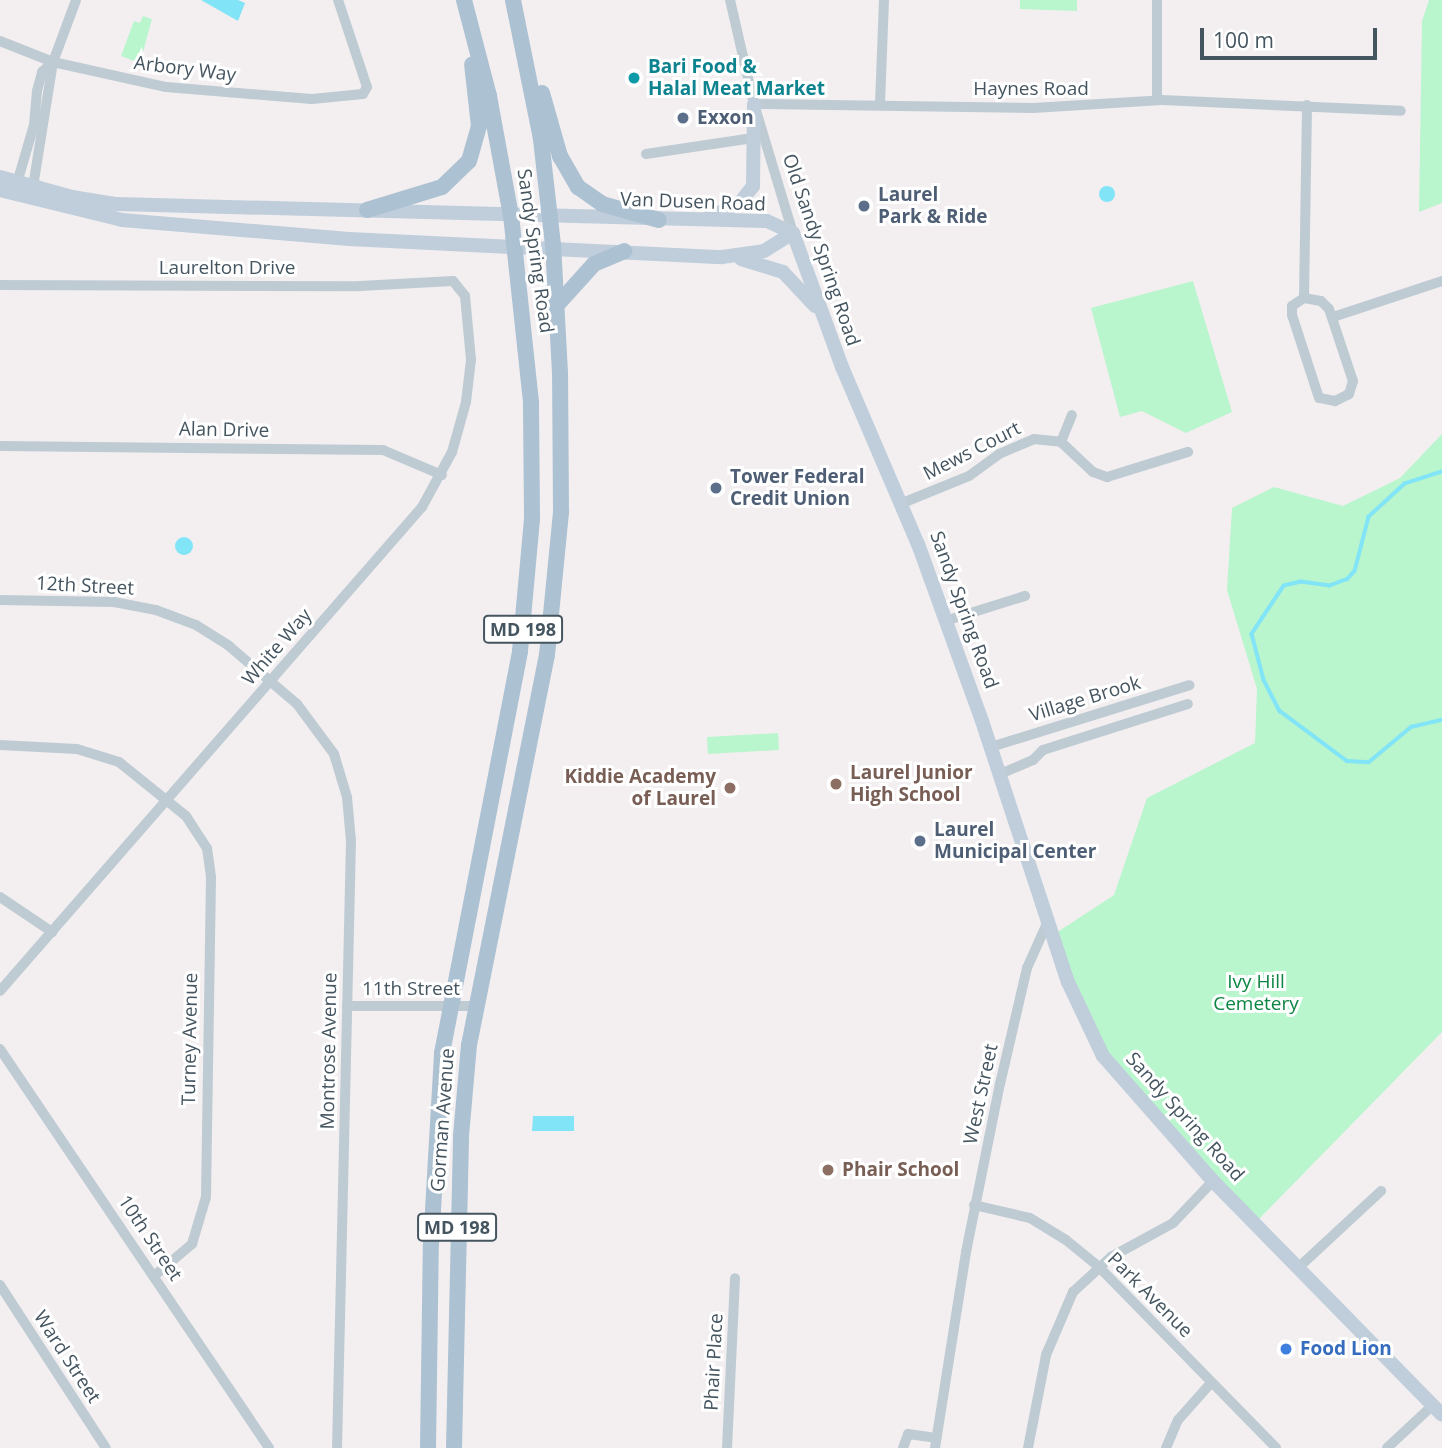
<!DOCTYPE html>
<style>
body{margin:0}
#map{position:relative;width:1442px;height:1448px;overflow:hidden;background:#f3eff0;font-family:"Open Sans",sans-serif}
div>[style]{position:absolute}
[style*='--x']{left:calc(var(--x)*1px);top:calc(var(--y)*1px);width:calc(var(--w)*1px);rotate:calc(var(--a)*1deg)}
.green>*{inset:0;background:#b9f5cd}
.water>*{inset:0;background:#81e4f7}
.round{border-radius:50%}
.stream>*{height:3.5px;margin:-1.75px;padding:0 1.75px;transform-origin:1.75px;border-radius:1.75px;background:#81e4f7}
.street>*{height:10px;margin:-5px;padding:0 5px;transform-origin:5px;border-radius:5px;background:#bfcbd3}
.secondary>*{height:14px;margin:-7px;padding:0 7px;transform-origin:7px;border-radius:7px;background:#c0cedb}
.primary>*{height:16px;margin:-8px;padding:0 8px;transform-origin:8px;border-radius:8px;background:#acc1d2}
.dots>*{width:19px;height:19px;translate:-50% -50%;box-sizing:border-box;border:4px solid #fff;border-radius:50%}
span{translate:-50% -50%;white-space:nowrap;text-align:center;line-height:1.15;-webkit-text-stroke:6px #fff;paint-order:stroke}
.shield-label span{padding:2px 5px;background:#fff;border:2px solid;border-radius:5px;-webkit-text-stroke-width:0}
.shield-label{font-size:18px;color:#455560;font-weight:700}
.culture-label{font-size:19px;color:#0d838f;font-weight:700}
.left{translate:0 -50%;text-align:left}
.street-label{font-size:19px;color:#455560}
.service-label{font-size:19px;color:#4e5e75;font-weight:700}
.education-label{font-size:19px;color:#785e54;font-weight:700}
.right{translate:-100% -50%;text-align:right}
.park-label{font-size:19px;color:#0c8542}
.shop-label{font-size:19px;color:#366cbe;font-weight:700}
.scale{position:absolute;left:1200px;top:28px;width:177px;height:32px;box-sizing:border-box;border:4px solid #455560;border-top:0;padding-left:9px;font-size:21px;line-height:24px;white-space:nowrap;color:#455560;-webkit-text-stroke:5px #fff;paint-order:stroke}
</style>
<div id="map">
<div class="green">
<div style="clip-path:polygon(1020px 0,1077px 0,1077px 11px,1020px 9px)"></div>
<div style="clip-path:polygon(1429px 0,1442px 0,1442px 203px,1419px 212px,1422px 21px)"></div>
<div style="clip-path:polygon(143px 16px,152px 19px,140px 63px,121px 56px,134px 21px,140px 23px)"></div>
<div style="clip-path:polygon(1193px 281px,1232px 412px,1186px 433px,1142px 411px,1120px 417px,1091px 308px)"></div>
<div style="clip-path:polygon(1442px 434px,1442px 1032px,1255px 1223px,1190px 1157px,1086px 1025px,1053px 935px,1114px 895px,1147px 798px,1255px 743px,1257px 689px,1227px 590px,1232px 508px,1274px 487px,1343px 506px,1400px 478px)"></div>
<div style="clip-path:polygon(778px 733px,779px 750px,708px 754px,707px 737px)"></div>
</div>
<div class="water">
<div style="clip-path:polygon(201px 0,238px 0,245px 3px,238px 21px)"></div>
<div class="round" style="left:1099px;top:186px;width:16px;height:16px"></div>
<div class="round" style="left:175px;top:537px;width:18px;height:18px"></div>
<div style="clip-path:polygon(533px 1116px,574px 1116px,574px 1131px,532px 1131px)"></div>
</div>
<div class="stream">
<div style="--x:1442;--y:472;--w:39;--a:162"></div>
<div style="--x:1405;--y:484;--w:49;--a:137.5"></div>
<div style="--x:1369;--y:517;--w:56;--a:104.5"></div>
<div style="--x:1355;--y:571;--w:11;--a:131"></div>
<div style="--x:1348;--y:579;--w:19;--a:159"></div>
<div style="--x:1330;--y:586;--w:29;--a:-172"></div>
<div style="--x:1301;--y:582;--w:17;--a:167"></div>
<div style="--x:1284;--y:586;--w:58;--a:123.7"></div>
<div style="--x:1252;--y:634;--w:48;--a:75.4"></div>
<div style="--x:1264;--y:680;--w:35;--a:63"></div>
<div style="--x:1280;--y:711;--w:84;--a:36.7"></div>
<div style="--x:1347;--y:761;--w:22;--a:3"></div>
<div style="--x:1369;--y:762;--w:55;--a:-39.8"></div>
<div style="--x:1411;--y:727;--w:32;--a:-13"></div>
</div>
<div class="street">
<div style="--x:730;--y:0;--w:107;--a:77"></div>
<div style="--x:754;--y:104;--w:135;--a:73.2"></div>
<div style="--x:0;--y:41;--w:57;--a:21.6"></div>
<div style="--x:53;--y:62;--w:116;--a:12.5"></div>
<div style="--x:166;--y:87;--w:146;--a:4.7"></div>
<div style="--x:312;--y:99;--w:51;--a:-5.6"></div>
<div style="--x:363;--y:94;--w:8;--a:-60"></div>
<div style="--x:367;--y:87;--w:92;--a:-108.4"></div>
<div style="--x:53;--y:62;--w:127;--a:99.1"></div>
<div style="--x:33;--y:187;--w:14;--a:135"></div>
<div style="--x:23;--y:197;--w:15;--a:-113"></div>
<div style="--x:17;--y:183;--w:60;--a:-73.7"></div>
<div style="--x:34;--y:125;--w:34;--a:-85"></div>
<div style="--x:37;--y:91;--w:20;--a:-75"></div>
<div style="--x:42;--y:72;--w:15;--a:-42"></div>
<div style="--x:53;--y:62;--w:66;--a:-69.6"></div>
<div style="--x:1157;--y:100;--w:100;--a:-90"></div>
<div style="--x:754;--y:104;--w:279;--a:0.8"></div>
<div style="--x:1033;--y:108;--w:129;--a:-3.5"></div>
<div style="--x:1162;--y:100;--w:239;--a:2.6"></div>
<div style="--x:880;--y:104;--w:104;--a:-87.8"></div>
<div style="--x:646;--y:154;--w:115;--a:-8.5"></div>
<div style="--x:0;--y:285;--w:360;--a:0.2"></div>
<div style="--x:360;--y:286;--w:93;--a:-3.1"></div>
<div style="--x:453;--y:281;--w:19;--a:51"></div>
<div style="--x:465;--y:296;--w:64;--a:84.6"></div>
<div style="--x:471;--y:360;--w:42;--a:96.8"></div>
<div style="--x:466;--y:402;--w:52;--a:105.6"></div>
<div style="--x:452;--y:452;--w:63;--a:118.6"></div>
<div style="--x:422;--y:507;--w:642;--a:131.09"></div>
<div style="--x:1304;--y:298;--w:17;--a:10"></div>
<div style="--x:1321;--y:301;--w:11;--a:45"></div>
<div style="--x:1329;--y:309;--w:76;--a:71.6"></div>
<div style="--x:1353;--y:381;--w:14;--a:107"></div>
<div style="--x:1349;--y:394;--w:16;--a:153"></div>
<div style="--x:1335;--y:401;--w:16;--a:-169"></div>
<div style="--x:1319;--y:398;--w:87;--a:-108"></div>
<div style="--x:1292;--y:315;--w:9;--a:-90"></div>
<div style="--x:1292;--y:306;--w:14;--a:-34"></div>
<div style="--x:1304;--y:298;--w:193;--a:-89.1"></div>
<div style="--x:1333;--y:317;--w:115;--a:-18.3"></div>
<div style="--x:1061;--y:442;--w:29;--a:-68"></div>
<div style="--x:0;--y:446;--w:383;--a:0.6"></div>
<div style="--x:383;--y:450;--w:64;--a:23"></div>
<div style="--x:900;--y:504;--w:74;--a:-22.1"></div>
<div style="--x:969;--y:476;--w:37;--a:-36"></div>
<div style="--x:999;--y:454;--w:38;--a:-23"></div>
<div style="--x:1034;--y:439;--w:27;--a:6"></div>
<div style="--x:1061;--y:442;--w:44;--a:43.2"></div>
<div style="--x:1093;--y:472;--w:15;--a:20"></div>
<div style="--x:1107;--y:477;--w:85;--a:-17.2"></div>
<div style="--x:0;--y:600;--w:114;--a:1"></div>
<div style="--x:114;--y:602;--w:43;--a:10.8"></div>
<div style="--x:156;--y:610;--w:43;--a:20.6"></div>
<div style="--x:196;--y:625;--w:39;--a:32"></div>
<div style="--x:229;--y:646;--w:89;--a:40.5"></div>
<div style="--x:297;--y:704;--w:62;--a:53.5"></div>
<div style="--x:334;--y:754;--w:45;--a:73.2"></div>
<div style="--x:347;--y:797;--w:44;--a:84.8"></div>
<div style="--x:351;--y:841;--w:607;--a:91.32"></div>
<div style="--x:945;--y:621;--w:84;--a:-17.4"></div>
<div style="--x:0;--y:745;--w:77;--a:3"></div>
<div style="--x:77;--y:749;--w:44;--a:17.2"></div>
<div style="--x:119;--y:762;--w:86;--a:38.9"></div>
<div style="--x:186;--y:816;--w:38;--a:57"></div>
<div style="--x:207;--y:848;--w:30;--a:82"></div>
<div style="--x:211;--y:878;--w:319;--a:90.9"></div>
<div style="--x:206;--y:1197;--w:49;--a:106.6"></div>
<div style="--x:192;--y:1244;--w:50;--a:139.9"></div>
<div style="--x:991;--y:747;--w:208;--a:-17.3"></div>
<div style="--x:1000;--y:774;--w:36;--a:-23"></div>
<div style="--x:1033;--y:760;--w:14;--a:-45"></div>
<div style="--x:1043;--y:750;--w:152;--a:-17.6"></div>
<div style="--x:0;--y:897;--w:63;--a:33.9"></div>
<div style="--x:347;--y:1006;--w:128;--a:0"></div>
<div style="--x:0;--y:1049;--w:481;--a:56"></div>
<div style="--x:974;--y:1205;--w:57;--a:13.1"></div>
<div style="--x:1030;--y:1218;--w:42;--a:31.4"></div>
<div style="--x:1066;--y:1240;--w:43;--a:39.3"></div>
<div style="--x:1099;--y:1267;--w:253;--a:45.6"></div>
<div style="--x:1299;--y:1267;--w:112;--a:-42.8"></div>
<div style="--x:0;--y:1285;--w:194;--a:57"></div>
<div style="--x:727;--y:1448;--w:170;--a:-87.3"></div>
<div style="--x:903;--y:1448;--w:15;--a:-70"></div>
<div style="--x:908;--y:1434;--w:28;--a:8"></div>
<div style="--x:935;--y:1448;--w:198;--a:-81"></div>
<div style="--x:966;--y:1252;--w:171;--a:-78.6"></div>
<div style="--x:1000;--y:1084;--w:119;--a:-76.9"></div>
<div style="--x:1027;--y:968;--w:54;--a:-65.8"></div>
<div style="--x:1028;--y:1448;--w:95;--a:-79"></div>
<div style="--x:1046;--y:1355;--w:69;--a:-66.8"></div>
<div style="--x:1073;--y:1292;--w:52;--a:-42.6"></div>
<div style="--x:1111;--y:1257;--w:71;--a:-28.7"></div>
<div style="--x:1173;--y:1223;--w:58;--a:-46.4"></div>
<div style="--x:1166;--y:1448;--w:30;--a:-67"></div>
<div style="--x:1178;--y:1420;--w:50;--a:-48.3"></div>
<div style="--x:1387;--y:1448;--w:62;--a:-43"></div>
</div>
<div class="secondary">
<div style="--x:0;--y:177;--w:75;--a:15.5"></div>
<div style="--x:72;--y:197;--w:45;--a:9"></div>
<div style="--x:116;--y:204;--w:651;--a:1.5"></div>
<div style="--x:767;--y:221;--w:29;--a:25"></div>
<div style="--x:0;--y:190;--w:126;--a:13.8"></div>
<div style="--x:122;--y:220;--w:228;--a:4.8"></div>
<div style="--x:349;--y:239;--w:373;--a:2.8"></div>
<div style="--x:722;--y:257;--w:42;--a:-8.1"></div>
<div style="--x:764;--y:251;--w:34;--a:-32"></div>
<div style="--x:709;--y:217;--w:33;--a:-23"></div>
<div style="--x:739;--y:204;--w:23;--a:-52"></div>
<div style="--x:753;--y:186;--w:82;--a:-89.3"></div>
<div style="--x:793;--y:233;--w:143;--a:69.9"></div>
<div style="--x:842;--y:367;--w:193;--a:66.8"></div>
<div style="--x:918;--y:544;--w:188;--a:70.1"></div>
<div style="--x:982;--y:721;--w:275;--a:71.8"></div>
<div style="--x:1068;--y:982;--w:82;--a:64.7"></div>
<div style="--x:1103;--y:1056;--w:167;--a:48.7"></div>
<div style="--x:1213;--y:1181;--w:327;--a:45.6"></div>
<div style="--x:741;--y:259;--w:44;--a:17.2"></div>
<div style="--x:783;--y:272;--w:47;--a:46.7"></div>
</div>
<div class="primary">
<div style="--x:542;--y:93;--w:66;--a:74.1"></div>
<div style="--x:560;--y:156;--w:36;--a:60"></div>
<div style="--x:578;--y:187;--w:29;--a:35"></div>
<div style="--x:602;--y:204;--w:59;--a:15.7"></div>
<div style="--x:367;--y:210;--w:78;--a:-17"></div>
<div style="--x:442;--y:187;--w:37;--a:-44"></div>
<div style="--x:469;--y:161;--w:36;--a:-74"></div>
<div style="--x:479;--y:126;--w:62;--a:-96.4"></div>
<div style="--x:557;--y:305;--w:55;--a:-47.9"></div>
<div style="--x:594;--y:264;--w:33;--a:-23"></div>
<div style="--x:428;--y:1448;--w:203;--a:-89.2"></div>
<div style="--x:431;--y:1245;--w:192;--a:-86.7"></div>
<div style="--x:442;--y:1053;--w:409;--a:-79"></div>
<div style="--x:520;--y:651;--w:133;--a:-84.8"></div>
<div style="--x:532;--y:519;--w:117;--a:-90.5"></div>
<div style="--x:531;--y:402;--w:187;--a:-96.1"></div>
<div style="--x:511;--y:216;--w:122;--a:-100.4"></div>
<div style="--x:489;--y:96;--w:99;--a:-104.6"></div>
<div style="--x:454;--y:1448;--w:312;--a:-88.7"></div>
<div style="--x:461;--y:1136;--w:91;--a:-85"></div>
<div style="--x:469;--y:1045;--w:398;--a:-78.7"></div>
<div style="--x:547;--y:655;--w:145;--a:-84.4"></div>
<div style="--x:561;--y:511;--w:138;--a:-90.4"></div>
<div style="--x:560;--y:373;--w:128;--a:-93.1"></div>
<div style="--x:553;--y:245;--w:107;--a:-96.5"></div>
<div style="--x:541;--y:139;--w:142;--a:-101.4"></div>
</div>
<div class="dots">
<div style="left:634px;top:78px;background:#0f9aa8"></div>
<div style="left:683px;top:118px;background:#5c6f8a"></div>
<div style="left:864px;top:206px;background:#5c6f8a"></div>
<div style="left:716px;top:488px;background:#5c6f8a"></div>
<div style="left:836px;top:784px;background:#8d6e63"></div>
<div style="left:730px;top:788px;background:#8d6e63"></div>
<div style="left:920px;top:841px;background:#5c6f8a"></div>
<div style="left:828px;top:1170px;background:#8d6e63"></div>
<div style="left:1286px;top:1349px;background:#3f7fe0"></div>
</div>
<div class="shield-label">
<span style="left:523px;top:629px">MD 198</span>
<span style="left:457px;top:1227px">MD 198</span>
</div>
<div class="culture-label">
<span class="left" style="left:648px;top:78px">Bari Food &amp;<br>Halal Meat Market</span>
</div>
<div class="street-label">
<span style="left:185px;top:69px;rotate:7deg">Arbory Way</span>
<span style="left:1031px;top:89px">Haynes Road</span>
<span style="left:693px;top:202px;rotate:2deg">Van Dusen Road</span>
<span style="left:821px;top:250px;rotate:71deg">Old Sandy Spring Road</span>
<span style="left:535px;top:251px;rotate:82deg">Sandy Spring Road</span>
<span style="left:227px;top:268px">Laurelton Drive</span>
<span style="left:224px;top:430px;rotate:1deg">Alan Drive</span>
<span style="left:972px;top:451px;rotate:-27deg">Mews Court</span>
<span style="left:85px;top:586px;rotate:3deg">12th Street</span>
<span style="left:964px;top:610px;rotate:70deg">Sandy Spring Road</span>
<span style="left:277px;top:647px;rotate:-49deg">White Way</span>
<span style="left:1085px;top:699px;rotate:-17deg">Village Brook</span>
<span style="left:411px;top:989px">11th Street</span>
<span style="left:190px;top:1039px;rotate:-89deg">Turney Avenue</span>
<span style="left:329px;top:1051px;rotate:-89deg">Montrose Avenue</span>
<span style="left:981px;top:1094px;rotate:-78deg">West Street</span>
<span style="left:1185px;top:1117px;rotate:48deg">Sandy Spring Road</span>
<span style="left:443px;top:1120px;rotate:-86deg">Gorman Avenue</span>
<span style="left:150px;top:1238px;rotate:56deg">10th Street</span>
<span style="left:1150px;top:1295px;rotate:45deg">Park Avenue</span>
<span style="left:67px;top:1357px;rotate:57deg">Ward Street</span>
<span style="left:714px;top:1362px;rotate:-87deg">Phair Place</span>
</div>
<div class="service-label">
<span class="left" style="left:697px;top:118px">Exxon</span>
<span class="left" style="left:878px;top:206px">Laurel<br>Park &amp; Ride</span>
<span class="left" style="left:730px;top:488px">Tower Federal<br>Credit Union</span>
<span class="left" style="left:934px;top:841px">Laurel<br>Municipal Center</span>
</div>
<div class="education-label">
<span class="left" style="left:850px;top:784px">Laurel Junior<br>High School</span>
<span class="right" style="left:716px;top:788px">Kiddie Academy<br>of Laurel</span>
<span class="left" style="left:842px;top:1170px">Phair School</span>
</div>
<div class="park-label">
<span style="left:1256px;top:993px">Ivy Hill<br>Cemetery</span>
</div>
<div class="shop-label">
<span class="left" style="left:1300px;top:1349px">Food Lion</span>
</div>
<div class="scale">100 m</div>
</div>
